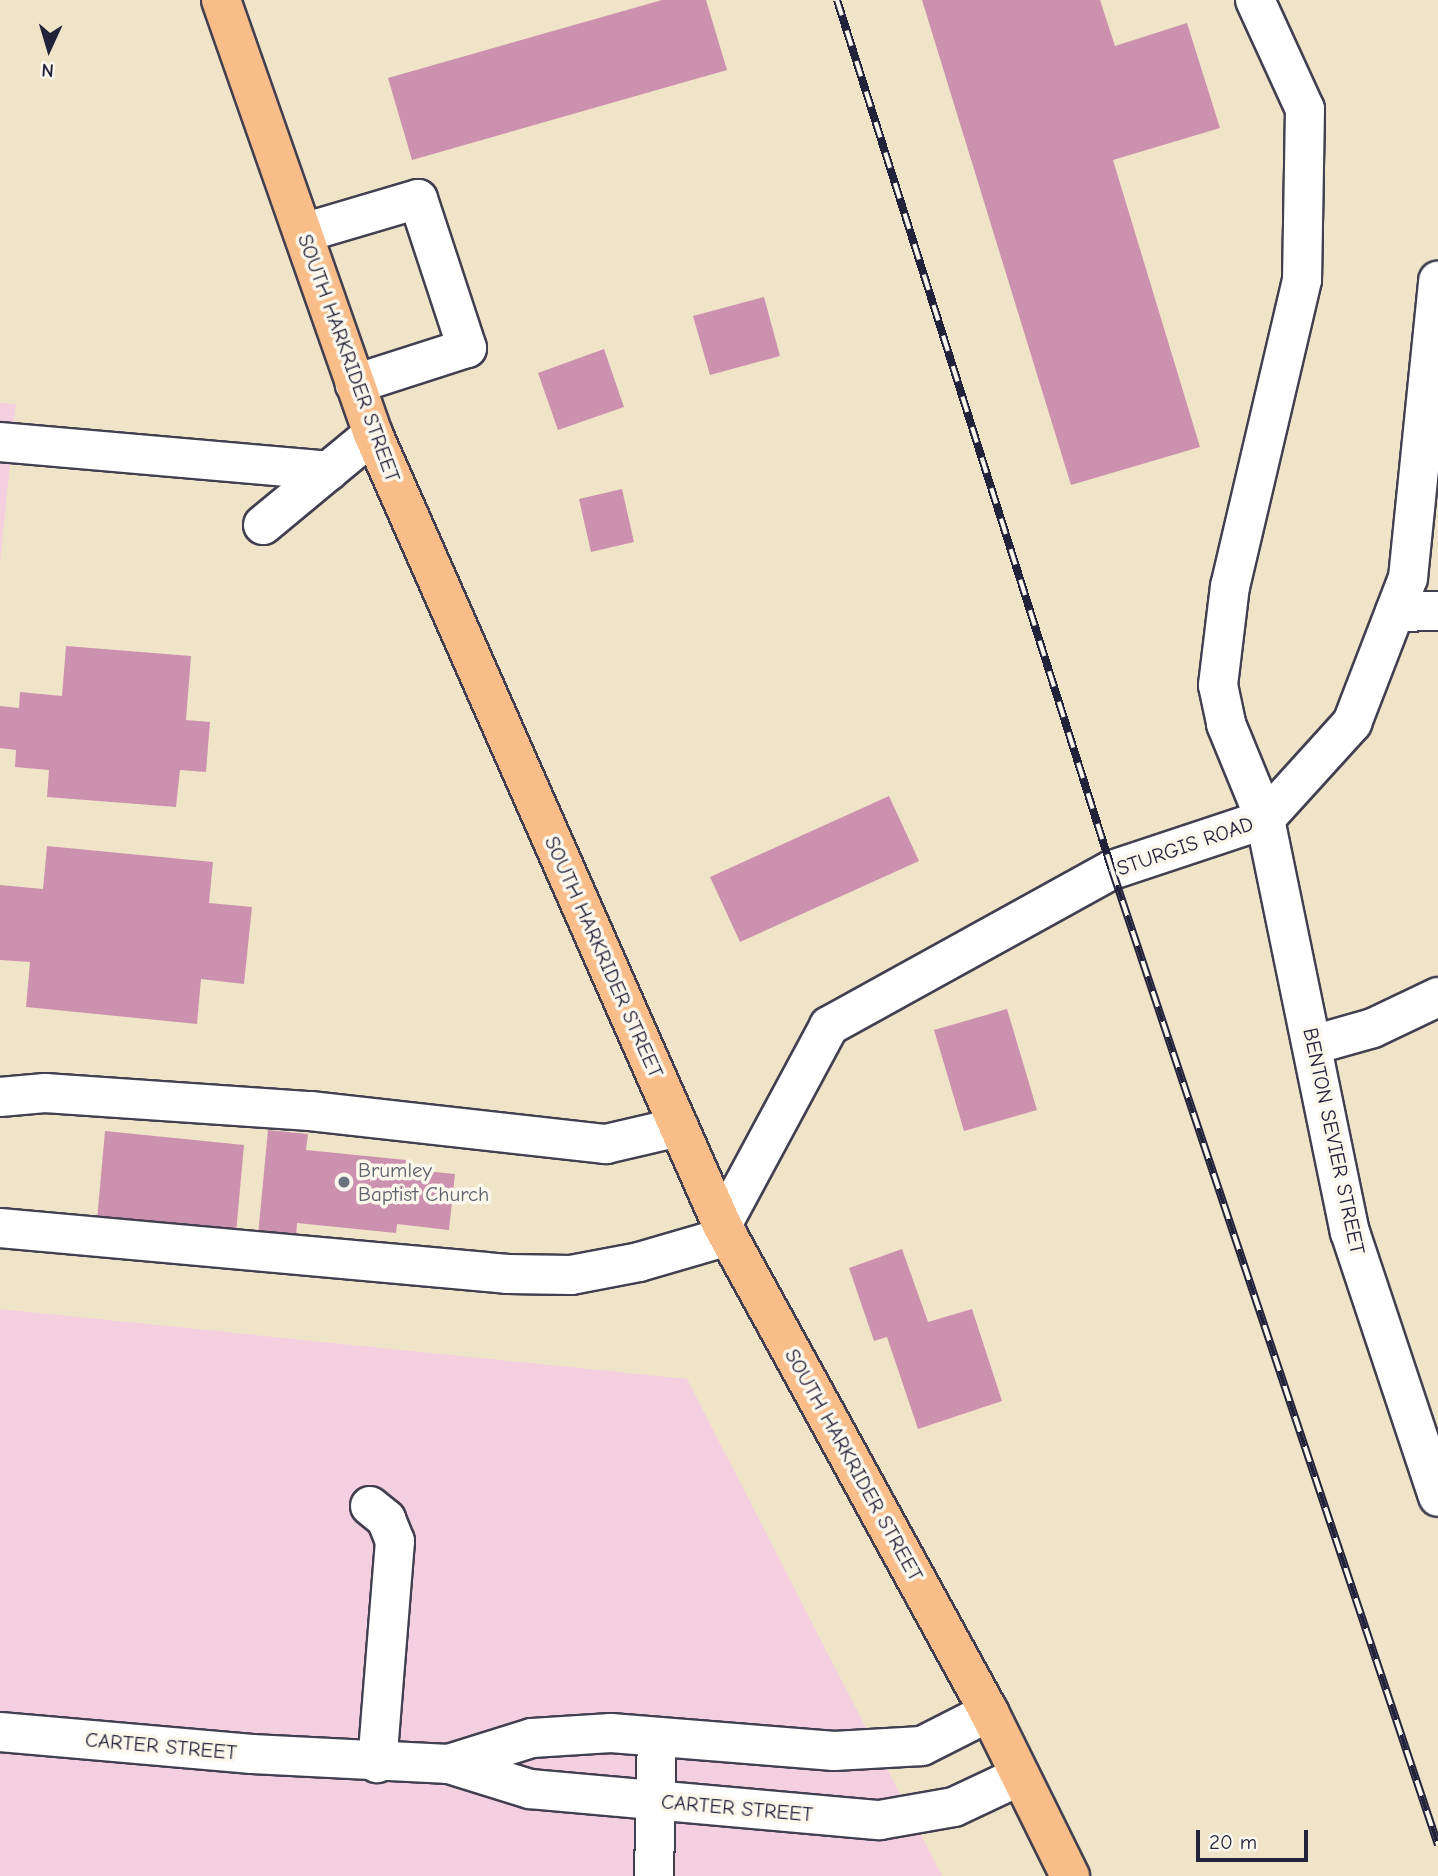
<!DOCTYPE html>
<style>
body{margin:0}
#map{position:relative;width:1438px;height:1876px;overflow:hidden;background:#f0e4c8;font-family:"Comic Neue",sans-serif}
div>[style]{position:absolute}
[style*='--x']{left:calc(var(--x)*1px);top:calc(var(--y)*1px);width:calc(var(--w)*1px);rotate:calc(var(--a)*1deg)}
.built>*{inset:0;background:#f3cfe0}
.building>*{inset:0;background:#cc91ae}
.roads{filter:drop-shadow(2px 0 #413f50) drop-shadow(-2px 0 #413f50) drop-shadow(0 2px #413f50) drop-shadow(0 -2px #413f50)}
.minor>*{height:38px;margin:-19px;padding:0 19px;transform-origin:19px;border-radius:19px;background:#fff}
.major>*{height:38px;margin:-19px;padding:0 19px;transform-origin:19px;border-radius:19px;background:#f8bd88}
.rail>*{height:8px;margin-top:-4px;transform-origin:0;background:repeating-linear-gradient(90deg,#fbf7ec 0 16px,#22223b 0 32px);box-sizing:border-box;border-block:2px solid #22223b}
.dots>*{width:19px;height:19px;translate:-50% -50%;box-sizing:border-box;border:4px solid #fbf7ec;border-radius:50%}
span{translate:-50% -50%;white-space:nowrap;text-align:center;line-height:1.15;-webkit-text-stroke:7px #fbf7ec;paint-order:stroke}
.street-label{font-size:21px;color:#22223b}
.worship-label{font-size:21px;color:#5b616d}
.left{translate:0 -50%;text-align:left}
.north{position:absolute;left:14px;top:14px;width:70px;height:70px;-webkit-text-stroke:5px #fbf7ec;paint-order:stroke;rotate:184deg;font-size:19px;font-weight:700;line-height:28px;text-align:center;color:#22223b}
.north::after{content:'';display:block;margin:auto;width:24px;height:32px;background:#22223b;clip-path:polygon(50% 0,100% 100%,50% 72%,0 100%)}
.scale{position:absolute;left:1196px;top:1830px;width:112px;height:32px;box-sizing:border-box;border:4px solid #22223b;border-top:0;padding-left:9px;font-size:21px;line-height:24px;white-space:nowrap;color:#22223b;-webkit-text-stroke:5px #fbf7ec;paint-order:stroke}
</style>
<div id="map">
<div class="built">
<div style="clip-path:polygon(0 403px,16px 404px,0 563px)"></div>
<div style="clip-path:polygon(0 1309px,687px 1379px,942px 1876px,0 1876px)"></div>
</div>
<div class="building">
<div style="clip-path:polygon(662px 0,706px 0,727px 70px,412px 160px,388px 78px)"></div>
<div style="clip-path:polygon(922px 0,1100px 0,1115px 46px,1187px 23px,1220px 128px,1113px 160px,1200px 447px,1071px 485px)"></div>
<div style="clip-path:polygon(764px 297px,780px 356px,710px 375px,693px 316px)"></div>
<div style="clip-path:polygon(604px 349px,624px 407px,558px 430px,538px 373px)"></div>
<div style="clip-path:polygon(622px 489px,634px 542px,591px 552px,579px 499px)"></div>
<div style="clip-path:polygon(66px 646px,191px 656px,186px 720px,210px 722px,206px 772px,180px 770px,176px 807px,47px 797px,49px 770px,15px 767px,16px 750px,0 748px,0 706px,19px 708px,20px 692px,62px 696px)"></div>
<div style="clip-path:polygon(889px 796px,919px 861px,740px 942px,710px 877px)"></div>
<div style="clip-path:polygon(47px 846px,213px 862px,209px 903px,252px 907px,244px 984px,201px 979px,197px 1024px,26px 1007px,30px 962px,0 960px,0 885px,43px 889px)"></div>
<div style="clip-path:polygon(1007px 1009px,1037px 1110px,964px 1131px,934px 1030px)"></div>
<div style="clip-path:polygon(268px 1130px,308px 1134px,306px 1150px,406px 1160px,405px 1169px,455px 1174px,449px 1230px,397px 1224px,396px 1233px,297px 1223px,296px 1238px,258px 1235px)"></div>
<div style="clip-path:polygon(105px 1131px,244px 1145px,236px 1233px,97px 1220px)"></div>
<div style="clip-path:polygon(902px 1249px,928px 1322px,972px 1309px,1002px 1401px,918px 1429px,887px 1337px,874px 1341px,849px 1268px)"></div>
</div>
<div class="roads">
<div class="minor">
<div style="--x:1255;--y:0;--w:120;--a:65.4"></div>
<div style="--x:1305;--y:109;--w:171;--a:91"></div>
<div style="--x:1302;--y:280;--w:314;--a:103.2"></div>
<div style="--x:1230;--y:586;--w:100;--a:96.9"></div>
<div style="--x:1218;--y:685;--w:40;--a:78"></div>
<div style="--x:1226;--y:724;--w:103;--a:67.7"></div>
<div style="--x:1265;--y:819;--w:422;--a:78.4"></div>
<div style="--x:1350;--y:1232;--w:279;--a:71.6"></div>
<div style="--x:303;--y:233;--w:120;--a:-16.5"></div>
<div style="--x:418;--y:199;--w:157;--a:71.8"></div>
<div style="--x:467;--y:348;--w:118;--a:162.2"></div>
<div style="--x:0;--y:442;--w:330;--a:5"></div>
<div style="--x:263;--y:525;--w:143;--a:-39.6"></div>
<div style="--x:1395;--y:612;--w:43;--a:-1.3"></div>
<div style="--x:1313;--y:1045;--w:62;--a:-15.8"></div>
<div style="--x:1373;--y:1028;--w:72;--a:-25.5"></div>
<div style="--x:0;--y:1097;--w:45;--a:-5.1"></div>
<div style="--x:45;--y:1093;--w:266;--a:3.9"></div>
<div style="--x:310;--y:1111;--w:298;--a:6.4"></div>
<div style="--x:606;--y:1144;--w:75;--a:-13.1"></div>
<div style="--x:722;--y:1225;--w:226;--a:-61.7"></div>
<div style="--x:829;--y:1026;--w:323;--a:-28.9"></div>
<div style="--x:1112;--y:870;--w:161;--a:-18.4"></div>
<div style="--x:1265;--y:819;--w:130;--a:-47.8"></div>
<div style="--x:1352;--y:723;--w:155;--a:-68.9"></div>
<div style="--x:1408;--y:578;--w:299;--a:-84.2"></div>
<div style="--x:0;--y:1228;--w:510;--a:5.17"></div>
<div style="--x:508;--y:1274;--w:63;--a:0.9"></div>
<div style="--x:571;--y:1275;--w:69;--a:-10.8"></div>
<div style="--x:639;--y:1262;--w:93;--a:-16.3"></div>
<div style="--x:370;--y:1506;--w:21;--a:39"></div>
<div style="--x:386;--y:1519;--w:24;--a:68"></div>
<div style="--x:395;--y:1541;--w:223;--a:94.6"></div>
<div style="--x:0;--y:1732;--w:253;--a:5"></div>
<div style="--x:252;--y:1754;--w:197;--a:2.9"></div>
<div style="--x:449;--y:1764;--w:85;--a:17.2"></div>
<div style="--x:530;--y:1789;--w:351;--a:5.1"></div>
<div style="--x:880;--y:1820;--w:75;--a:-10"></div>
<div style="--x:954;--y:1807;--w:73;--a:-25.2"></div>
<div style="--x:449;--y:1764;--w:87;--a:-17.4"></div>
<div style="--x:532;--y:1738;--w:79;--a:-3.6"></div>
<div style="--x:611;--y:1733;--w:224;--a:4.6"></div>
<div style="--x:834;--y:1751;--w:88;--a:-3.3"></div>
<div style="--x:922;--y:1746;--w:75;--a:-26.9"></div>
<div style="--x:654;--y:1876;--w:139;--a:-88.8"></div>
</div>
<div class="major">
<div style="--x:221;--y:0;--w:460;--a:70.7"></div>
<div style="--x:373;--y:434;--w:865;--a:66.19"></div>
<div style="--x:722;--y:1225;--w:555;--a:61.27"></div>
<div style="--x:989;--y:1712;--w:183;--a:63.7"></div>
</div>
</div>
<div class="rail">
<div style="--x:837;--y:0;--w:912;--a:72.46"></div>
<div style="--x:1112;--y:870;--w:1028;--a:71.51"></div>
</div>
<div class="dots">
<div style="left:344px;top:1182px;background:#6b7280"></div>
</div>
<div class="street-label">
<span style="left:349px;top:358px;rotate:70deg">SOUTH HARKRIDER STREET</span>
<span style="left:1185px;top:846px;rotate:-19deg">STURGIS ROAD</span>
<span style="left:604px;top:957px;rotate:66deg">SOUTH HARKRIDER STREET</span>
<span style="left:1334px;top:1141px;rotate:78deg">BENTON SEVIER STREET</span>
<span style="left:854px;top:1465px;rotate:61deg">SOUTH HARKRIDER STREET</span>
<span style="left:161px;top:1746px;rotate:5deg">CARTER STREET</span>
<span style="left:737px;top:1808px;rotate:5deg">CARTER STREET</span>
</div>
<div class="worship-label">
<span class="left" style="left:358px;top:1182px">Brumley<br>Baptist Church</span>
</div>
<div class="north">N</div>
<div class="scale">20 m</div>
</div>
